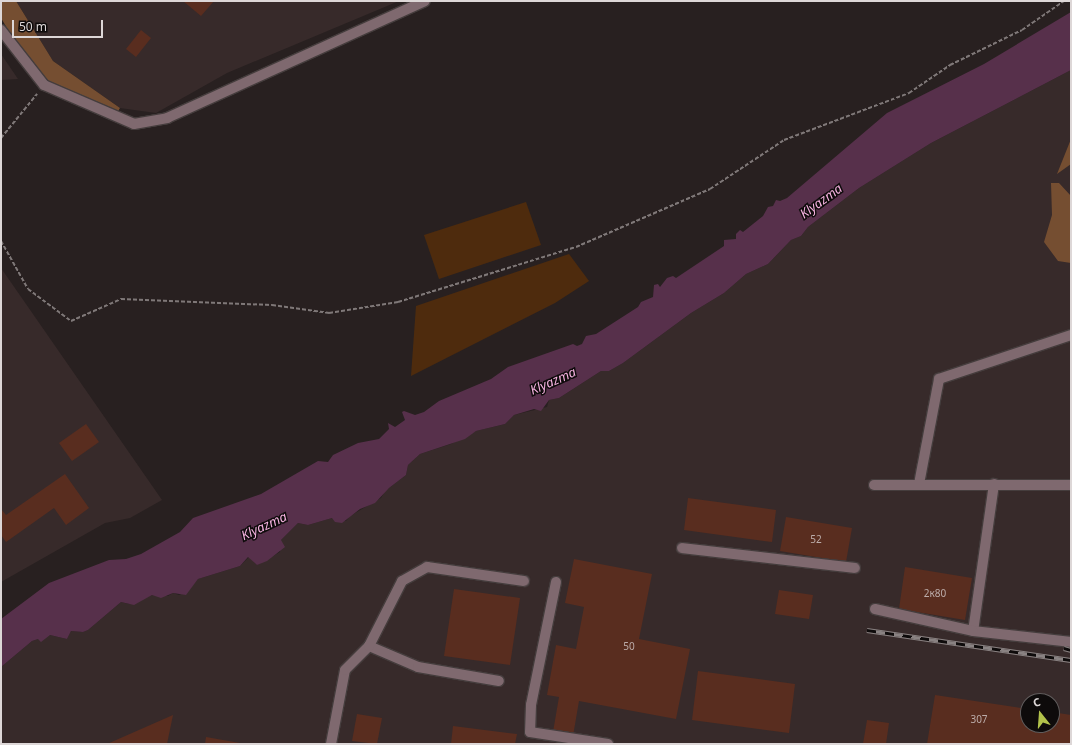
<!DOCTYPE html>
<meta charset="utf-8">
<style>
body{margin:0}
#map{position:relative;width:1072px;height:745px;overflow:hidden;background:#282020;font-family:"Noto Sans",sans-serif}
div>[style]{position:absolute}
[style*='--x']{left:calc(var(--x)*1px);top:calc(var(--y)*1px);width:calc(var(--w)*1px);rotate:calc(var(--a)*1deg)}
.built>*{inset:0;background:#372a2a}
.green>*{inset:0;background:#4e2b0d}
.forest>*{inset:0;background:#754e31}
.water>*{inset:0;background:#57304b}
.building>*{inset:0;background:#592d1f}
.path>*{height:2px;margin-top:-1px;transform-origin:0;background:repeating-linear-gradient(90deg,#7f7878 0 4px,transparent 0 6px)}
.roads{filter:drop-shadow(1px 0 #453d3d) drop-shadow(-1px 0 #453d3d) drop-shadow(0 1px #453d3d) drop-shadow(0 -1px #453d3d)}
.minor>*{height:10px;margin:-5px;padding:0 5px;transform-origin:5px;border-radius:5px;background:#7f696f}
.rail>*{height:4.5px;margin-top:-2.25px;transform-origin:0;background:repeating-linear-gradient(90deg,#0e0b0b 0 9px,#898282 0 18px);box-sizing:border-box;border-block:1px solid #898282}
span{translate:-50% -50%;white-space:nowrap;text-align:center;line-height:1.15;-webkit-text-stroke:3px #0e0b0b;paint-order:stroke}
.number-label{font-size:10px;color:#bcaca9}
.number-label span{-webkit-text-stroke-width:0}
.water-label{font-size:13px;color:#f6b2e0;font-style:italic}
.frame{position:absolute;inset:0;border:2px solid #ddd7d7;pointer-events:none}
.north{position:absolute;left:1020px;top:693px;width:40px;height:40px;box-sizing:border-box;background:#0e0b0b;border:1px solid #615d5d;border-radius:50%;rotate:343deg;font-size:11px;font-weight:700;line-height:16px;text-align:center;color:#ddd7d7}
.north::after{content:'';display:block;margin:auto;width:14px;height:18px;background:#b2c24b;clip-path:polygon(50% 0,100% 100%,50% 72%,0 100%)}
.scale{position:absolute;left:12px;top:20px;width:91px;height:18px;box-sizing:border-box;border:2px solid #ddd7d7;border-top:0;padding-left:5px;font-size:12px;line-height:14px;white-space:nowrap;color:#ddd7d7;-webkit-text-stroke:3px #0e0b0b;paint-order:stroke}
</style>
<div id="map">
<div class="built">
<div style="clip-path:polygon(16px 1px,399px 1px,227px 73px,156px 113px,120px 108px,53px 61px)"></div>
<div style="clip-path:polygon(1px 54px,18px 79px,1px 80px)"></div>
<div style="clip-path:polygon(evenodd,1071px 70px,1071px 744px,1px 744px,1px 667px,32px 641px,50px 635px,67px 639px,71px 631px,83px 632px,88px 630px,121px 602px,129px 604px,152px 595px,168px 596px,173px 593px,179px 595px,188px 591px,198px 579px,240px 566px,249px 557px,257px 565px,280px 552px,281px 540px,298px 523px,308px 525px,332px 518px,346px 521px,350px 516px,381px 498px,385px 491px,406px 475px,408px 465px,420px 454px,451px 444px,476px 431px,505px 424px,514px 415px,547px 407px,549px 400px,559px 398px,601px 371px,609px 371px,623px 363px,691px 313px,724px 293px,746px 274px,768px 264px,791px 240px,801px 236px,808px 227px,859px 188px,931px 143px,1071px 70px,1028px 701px,1052px 701px,1052px 725px,1028px 725px,1028px 701px)"></div>
<div style="clip-path:polygon(1px 268px,162px 500px,130px 518px,105px 523px,1px 582px)"></div>
</div>
<div class="green">
<div style="clip-path:polygon(526px 202px,541px 245px,439px 279px,424px 235px)"></div>
<div style="clip-path:polygon(569px 254px,589px 281px,555px 303px,411px 376px,416px 306px)"></div>
</div>
<div class="forest">
<div style="clip-path:polygon(1px 1px,16px 1px,53px 61px,120px 108px,117px 113px,47px 81px,20px 50px,1px 18px)"></div>
<div style="clip-path:polygon(1071px 139px,1071px 164px,1057px 174px)"></div>
<div style="clip-path:polygon(1051px 183px,1059px 183px,1071px 196px,1071px 263px,1058px 261px,1044px 242px,1052px 215px)"></div>
</div>
<div class="water">
<div style="clip-path:polygon(1071px 12px,1071px 70px,931px 143px,859px 188px,808px 227px,801px 236px,791px 240px,768px 264px,746px 274px,724px 293px,691px 313px,623px 363px,609px 371px,601px 371px,559px 398px,549px 400px,541px 411px,534px 409px,514px 415px,505px 424px,476px 431px,465px 439px,420px 454px,408px 465px,406px 475px,389px 488px,375px 503px,360px 509px,342px 523px,335px 522px,332px 518px,308px 525px,298px 523px,281px 540px,285px 547px,267px 561px,257px 565px,248px 557px,240px 566px,198px 579px,186px 595px,173px 593px,161px 598px,152px 595px,134px 605px,121px 602px,88px 630px,83px 632px,71px 631px,67px 639px,50px 635px,41px 642px,38px 639px,32px 641px,1px 667px,1px 619px,49px 583px,109px 560px,126px 559px,141px 554px,180px 532px,193px 518px,261px 494px,318px 461px,328px 462px,333px 455px,358px 443px,379px 439px,389px 429px,388px 423px,395px 427px,405px 420px,402px 412px,404px 411px,415px 415px,424px 412px,439px 401px,491px 379px,508px 367px,573px 344px,577px 346px,582px 344px,586px 336px,596px 334px,638px 307px,641px 302px,653px 297px,654px 285px,658px 284px,660px 287px,667px 278px,673px 276px,676px 278px,724px 246px,724px 240px,736px 239px,736px 234px,740px 230px,743px 232px,763px 216px,768px 207px,773px 206px,776px 200px,780px 201px,787px 198px,887px 113px,984px 64px)"></div>
</div>
<div class="building">
<div style="clip-path:polygon(183px 1px,214px 1px,201px 16px)"></div>
<div style="clip-path:polygon(141px 30px,151px 38px,136px 57px,126px 49px)"></div>
<div style="clip-path:polygon(86px 424px,99px 442px,72px 461px,59px 443px)"></div>
<div style="clip-path:polygon(65px 474px,89px 508px,66px 525px,54px 508px,6px 542px,1px 535px,1px 509px,6px 515px)"></div>
<div style="clip-path:polygon(688px 498px,776px 510px,772px 542px,684px 530px)"></div>
<div style="clip-path:polygon(786px 517px,852px 528px,846px 562px,780px 551px)"></div>
<div style="clip-path:polygon(574px 559px,652px 574px,639px 639px,690px 649px,676px 719px,579px 701px,573px 736px,553px 732px,559px 697px,547px 695px,556px 645px,576px 649px,584px 607px,565px 603px)"></div>
<div style="clip-path:polygon(905px 567px,972px 578px,965px 620px,899px 609px)"></div>
<div style="clip-path:polygon(454px 589px,520px 598px,510px 665px,444px 656px)"></div>
<div style="clip-path:polygon(779px 590px,813px 595px,809px 619px,775px 614px)"></div>
<div style="clip-path:polygon(698px 671px,795px 684px,789px 733px,692px 720px)"></div>
<div style="clip-path:polygon(935px 695px,1028px 709px,1028px 725px,1052px 725px,1052px 712px,1071px 715px,1071px 744px,927px 744px)"></div>
<div style="clip-path:polygon(357px 714px,382px 718px,377px 744px,352px 741px)"></div>
<div style="clip-path:polygon(173px 715px,167px 744px,107px 744px)"></div>
<div style="clip-path:polygon(867px 720px,889px 723px,886px 744px,863px 744px)"></div>
<div style="clip-path:polygon(453px 726px,517px 734px,515px 744px,451px 744px)"></div>
<div style="clip-path:polygon(206px 737px,240px 743px,240px 744px,205px 744px)"></div>
</div>
<div class="path">
<div style="--x:1;--y:138;--w:57;--a:-50.7"></div>
<div style="--x:1;--y:241;--w:55;--a:60.6"></div>
<div style="--x:28;--y:289;--w:54;--a:36.7"></div>
<div style="--x:71;--y:321;--w:55;--a:-23.7"></div>
<div style="--x:121;--y:299;--w:151;--a:2.3"></div>
<div style="--x:272;--y:305;--w:58;--a:8"></div>
<div style="--x:329;--y:313;--w:70;--a:-9.1"></div>
<div style="--x:398;--y:302;--w:186;--a:-17.2"></div>
<div style="--x:576;--y:247;--w:146;--a:-23.4"></div>
<div style="--x:710;--y:189;--w:89;--a:-33.5"></div>
<div style="--x:784;--y:140;--w:134;--a:-20.6"></div>
<div style="--x:909;--y:93;--w:50;--a:-34.3"></div>
<div style="--x:950;--y:65;--w:80;--a:-25.9"></div>
<div style="--x:1022;--y:30;--w:51;--a:-34.6"></div>
</div>
<div class="roads">
<div class="minor">
<div style="--x:1;--y:30;--w:70;--a:52"></div>
<div style="--x:44;--y:85;--w:98;--a:23.4"></div>
<div style="--x:134;--y:124;--w:34;--a:-10"></div>
<div style="--x:167;--y:118;--w:283;--a:-24.4"></div>
<div style="--x:919;--y:484;--w:107;--a:-79.2"></div>
<div style="--x:939;--y:379;--w:139;--a:-18.4"></div>
<div style="--x:994;--y:484;--w:148;--a:98.1"></div>
<div style="--x:973;--y:631;--w:99;--a:6.4"></div>
<div style="--x:874;--y:485;--w:197;--a:0"></div>
<div style="--x:682;--y:548;--w:174;--a:6.6"></div>
<div style="--x:556;--y:582;--w:126;--a:101.5"></div>
<div style="--x:531;--y:705;--w:27;--a:92"></div>
<div style="--x:530;--y:732;--w:79;--a:8.7"></div>
<div style="--x:875;--y:609;--w:100;--a:12.7"></div>
<div style="--x:369;--y:646;--w:53;--a:23.2"></div>
<div style="--x:418;--y:667;--w:82;--a:9.8"></div>
<div style="--x:331;--y:744;--w:75;--a:-79.3"></div>
<div style="--x:345;--y:670;--w:34;--a:-45"></div>
<div style="--x:369;--y:646;--w:73;--a:-63.1"></div>
<div style="--x:402;--y:581;--w:29;--a:-29"></div>
<div style="--x:427;--y:567;--w:98;--a:8.2"></div>
</div>
</div>
<div class="rail">
<div style="--x:867;--y:630;--w:206;--a:8.4"></div>
<div style="--x:1064;--y:648;--w:7;--a:16"></div>
</div>
<div class="number-label">
<span style="left:816px;top:540px">52</span>
<span style="left:935px;top:594px">2к80</span>
<span style="left:629px;top:647px">50</span>
<span style="left:979px;top:720px">307</span>
</div>
<div class="water-label">
<span style="left:821px;top:201px;rotate:-36deg">Klyazma</span>
<span style="left:553px;top:381px;rotate:-24deg">Klyazma</span>
<span style="left:264px;top:526px;rotate:-25deg">Klyazma</span>
</div>
<div class="frame"></div>
<div class="north">С</div>
<div class="scale">50 m</div>
</div>
